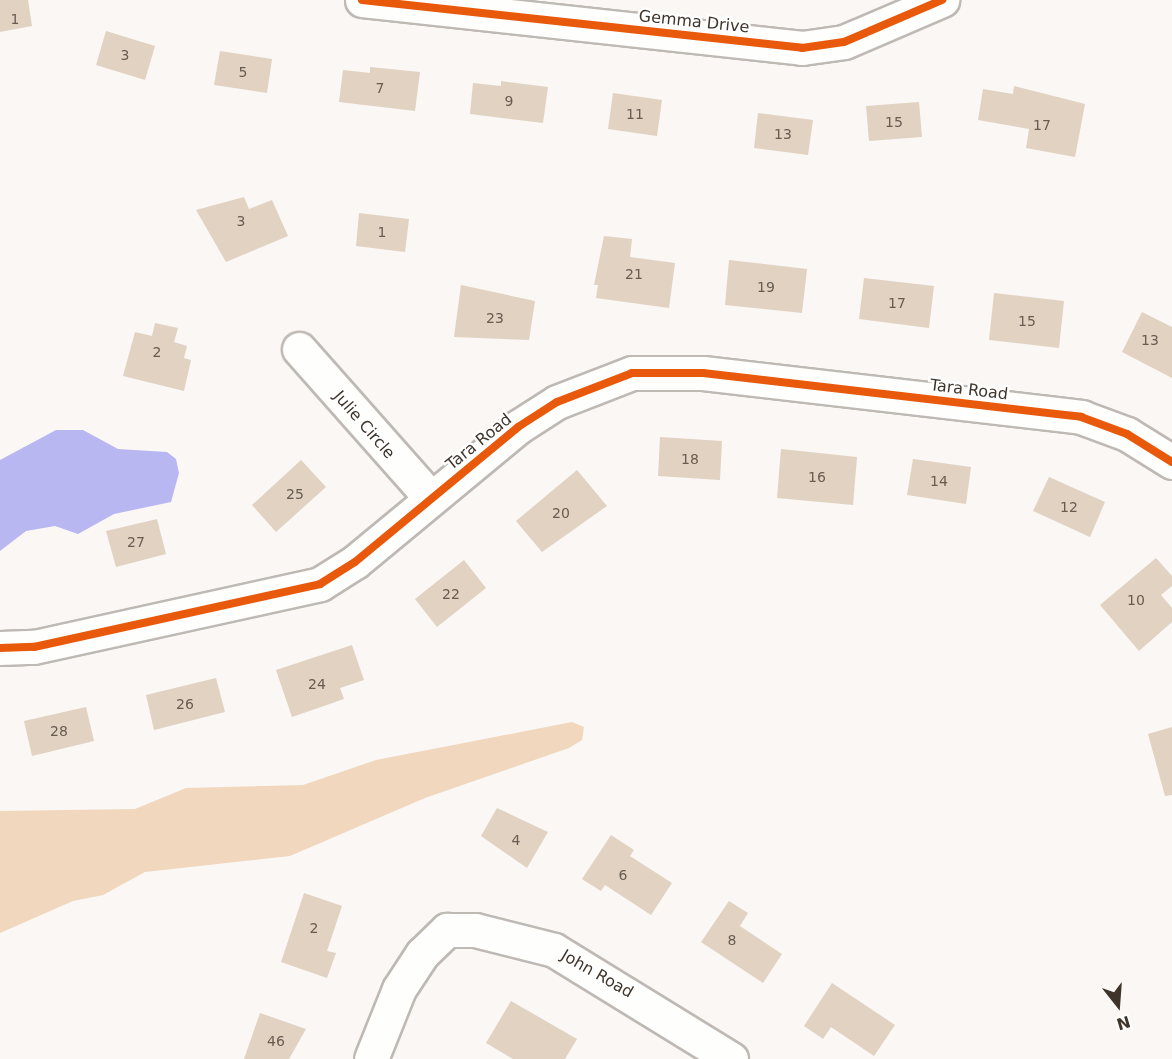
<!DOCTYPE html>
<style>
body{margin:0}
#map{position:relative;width:1172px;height:1059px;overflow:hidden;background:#faf7f4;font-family:"DejaVu Sans",sans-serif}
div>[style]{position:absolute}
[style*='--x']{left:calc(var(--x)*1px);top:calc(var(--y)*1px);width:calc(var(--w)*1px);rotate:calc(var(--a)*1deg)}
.green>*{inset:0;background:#f0d7be}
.water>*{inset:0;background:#b8b7f2}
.building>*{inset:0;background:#e1d2c2}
.roads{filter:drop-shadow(2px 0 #bfb9b4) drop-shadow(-2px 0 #bfb9b4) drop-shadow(0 2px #bfb9b4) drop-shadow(0 -2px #bfb9b4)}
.minor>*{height:33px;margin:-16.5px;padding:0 16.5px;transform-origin:16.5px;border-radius:16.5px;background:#fefefd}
.cycleway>*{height:8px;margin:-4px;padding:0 4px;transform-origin:4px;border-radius:4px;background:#e8590c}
span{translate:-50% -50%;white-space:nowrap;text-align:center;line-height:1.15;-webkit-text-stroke:5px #fff;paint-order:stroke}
.number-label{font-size:14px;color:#685c50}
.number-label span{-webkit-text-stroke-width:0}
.street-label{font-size:16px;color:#3f342a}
.north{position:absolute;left:1088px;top:975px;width:60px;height:60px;-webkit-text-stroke:4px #fff;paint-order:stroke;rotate:163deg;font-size:16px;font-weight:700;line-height:24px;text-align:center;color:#3f342a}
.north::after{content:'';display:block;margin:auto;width:21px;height:27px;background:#3f342a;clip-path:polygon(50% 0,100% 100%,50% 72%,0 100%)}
</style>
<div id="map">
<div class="green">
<div style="clip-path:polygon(572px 722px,584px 727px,582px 740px,569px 748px,425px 798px,290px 856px,145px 872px,103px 895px,73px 901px,0 933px,0 811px,135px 809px,186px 788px,303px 785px,376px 760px)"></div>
</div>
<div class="water">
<div style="clip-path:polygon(56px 430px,83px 430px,118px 449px,167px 452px,176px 459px,179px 473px,171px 502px,114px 514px,78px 534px,55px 526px,26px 531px,0 551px,0 460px)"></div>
</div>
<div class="building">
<div style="clip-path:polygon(0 0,28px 0,32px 26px,0 32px)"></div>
<div style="clip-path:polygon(106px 31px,155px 46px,145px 80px,96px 65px)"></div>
<div style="clip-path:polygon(220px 51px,272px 59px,267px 93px,214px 85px)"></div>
<div style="clip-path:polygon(370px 67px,420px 72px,415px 111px,339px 102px,343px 70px,370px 73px)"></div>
<div style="clip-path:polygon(501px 81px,548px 87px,543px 123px,470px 114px,473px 83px,501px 86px)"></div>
<div style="clip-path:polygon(1014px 86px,1085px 104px,1075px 157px,1026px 148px,1029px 129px,978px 120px,983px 89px,1013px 94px)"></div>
<div style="clip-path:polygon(613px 93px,662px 100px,657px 136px,608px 129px)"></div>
<div style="clip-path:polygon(919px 102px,922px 137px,869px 141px,866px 106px)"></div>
<div style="clip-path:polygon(758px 113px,813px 120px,808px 155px,754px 148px)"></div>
<div style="clip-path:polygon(244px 197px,249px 209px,272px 200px,288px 236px,226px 262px,196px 210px)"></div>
<div style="clip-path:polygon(359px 213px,409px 219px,405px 252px,356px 246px)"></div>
<div style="clip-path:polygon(604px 236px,632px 239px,630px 257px,675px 263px,669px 308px,596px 298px,598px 285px,594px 285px)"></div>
<div style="clip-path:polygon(729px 260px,807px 269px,802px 313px,725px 305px)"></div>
<div style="clip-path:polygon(864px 278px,934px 286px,929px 328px,859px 319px)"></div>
<div style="clip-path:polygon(461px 285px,535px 301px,529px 340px,454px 337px)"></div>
<div style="clip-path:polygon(994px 293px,1064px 301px,1059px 348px,989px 340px)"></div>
<div style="clip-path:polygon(1142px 312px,1172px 327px,1172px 378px,1122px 352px)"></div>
<div style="clip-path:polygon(155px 323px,178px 328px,174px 342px,187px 346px,184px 358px,191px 360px,184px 391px,123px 376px,135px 332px,152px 336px)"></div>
<div style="clip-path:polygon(660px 437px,722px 441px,720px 480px,658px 476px)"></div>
<div style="clip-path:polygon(781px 449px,857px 457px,853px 505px,777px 498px)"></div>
<div style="clip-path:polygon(913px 459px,971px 467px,966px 504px,907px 495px)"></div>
<div style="clip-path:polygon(301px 460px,326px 487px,276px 532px,252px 505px)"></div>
<div style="clip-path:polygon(577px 470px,607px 506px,542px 552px,516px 521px)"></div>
<div style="clip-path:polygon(1049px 477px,1105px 502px,1090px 537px,1033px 511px)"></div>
<div style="clip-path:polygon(157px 519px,166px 554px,116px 567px,106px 531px)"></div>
<div style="clip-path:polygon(1156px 558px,1172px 576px,1172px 586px,1161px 595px,1172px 608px,1172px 622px,1139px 651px,1100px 605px)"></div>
<div style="clip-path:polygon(464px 560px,486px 588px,437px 627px,415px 599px)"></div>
<div style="clip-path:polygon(352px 645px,364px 680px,340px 688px,344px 699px,292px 717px,276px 670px)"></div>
<div style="clip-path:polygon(216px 678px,225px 712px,154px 730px,146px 695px)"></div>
<div style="clip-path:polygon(86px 707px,94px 741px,32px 756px,24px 721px)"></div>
<div style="clip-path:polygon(1172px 727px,1172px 795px,1165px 796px,1148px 734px)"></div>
<div style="clip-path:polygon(497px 808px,548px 832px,527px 868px,481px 836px)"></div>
<div style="clip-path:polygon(611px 835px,634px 850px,630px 856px,672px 883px,651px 915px,605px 885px,601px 891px,582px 879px)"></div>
<div style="clip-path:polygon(304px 893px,342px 906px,327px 951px,336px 953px,327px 978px,281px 962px)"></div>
<div style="clip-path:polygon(729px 901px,748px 913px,740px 926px,782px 954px,763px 983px,701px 942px)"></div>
<div style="clip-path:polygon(832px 983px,895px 1025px,874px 1056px,831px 1027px,823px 1039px,804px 1026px)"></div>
<div style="clip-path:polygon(511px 1001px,577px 1039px,565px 1059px,513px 1059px,486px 1043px)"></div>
<div style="clip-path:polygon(260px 1013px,306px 1029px,289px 1059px,244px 1059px)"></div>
</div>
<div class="roads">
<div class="minor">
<div style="--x:362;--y:0;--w:443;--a:6.2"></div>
<div style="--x:802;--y:48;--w:42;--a:-8.1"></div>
<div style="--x:844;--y:42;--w:107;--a:-23.2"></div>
<div style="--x:299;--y:349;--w:199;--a:48.5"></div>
<div style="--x:0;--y:648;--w:34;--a:-2"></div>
<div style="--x:34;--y:647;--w:293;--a:-12.4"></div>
<div style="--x:320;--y:584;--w:41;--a:-32.2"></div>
<div style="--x:355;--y:562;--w:212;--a:-39.6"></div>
<div style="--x:518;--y:427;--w:46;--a:-32.7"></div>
<div style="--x:557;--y:402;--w:80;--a:-21.1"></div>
<div style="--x:632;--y:373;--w:71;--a:0"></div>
<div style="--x:703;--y:373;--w:381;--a:6.6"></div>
<div style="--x:1081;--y:417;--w:49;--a:20.3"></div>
<div style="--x:1127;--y:434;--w:53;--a:31.9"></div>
<div style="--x:371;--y:1059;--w:75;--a:-68.2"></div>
<div style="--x:399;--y:989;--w:42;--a:-56.7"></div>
<div style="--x:422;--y:954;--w:35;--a:-44"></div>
<div style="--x:447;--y:930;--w:28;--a:0"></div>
<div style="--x:475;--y:930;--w:81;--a:14.2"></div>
<div style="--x:554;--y:950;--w:208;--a:31.6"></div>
</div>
</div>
<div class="cycleway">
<div style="--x:362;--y:0;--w:443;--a:6.2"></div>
<div style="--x:802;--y:48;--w:42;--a:-8.1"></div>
<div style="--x:844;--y:42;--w:107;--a:-23.2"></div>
<div style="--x:0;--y:648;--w:34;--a:-2"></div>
<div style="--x:34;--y:647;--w:293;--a:-12.4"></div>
<div style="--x:320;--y:584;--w:41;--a:-32.2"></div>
<div style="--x:355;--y:562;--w:212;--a:-39.6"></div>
<div style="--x:518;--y:427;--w:46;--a:-32.7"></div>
<div style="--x:557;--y:402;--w:80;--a:-21.1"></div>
<div style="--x:632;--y:373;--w:71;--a:0"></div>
<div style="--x:703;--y:373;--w:381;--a:6.6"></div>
<div style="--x:1081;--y:417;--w:49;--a:20.3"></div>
<div style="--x:1127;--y:434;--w:53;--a:31.9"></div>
</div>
<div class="number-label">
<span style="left:15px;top:19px">1</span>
<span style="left:125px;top:55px">3</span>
<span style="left:243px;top:72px">5</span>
<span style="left:380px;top:88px">7</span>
<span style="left:509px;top:101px">9</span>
<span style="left:635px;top:114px">11</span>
<span style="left:894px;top:122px">15</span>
<span style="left:1042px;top:125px">17</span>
<span style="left:783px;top:134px">13</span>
<span style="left:241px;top:221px">3</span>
<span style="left:382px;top:232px">1</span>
<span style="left:634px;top:274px">21</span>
<span style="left:766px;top:287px">19</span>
<span style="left:897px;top:303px">17</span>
<span style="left:495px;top:318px">23</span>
<span style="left:1027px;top:321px">15</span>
<span style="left:1150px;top:340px">13</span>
<span style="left:157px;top:352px">2</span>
<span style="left:690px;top:459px">18</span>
<span style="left:817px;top:477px">16</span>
<span style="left:939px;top:481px">14</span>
<span style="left:295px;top:494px">25</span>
<span style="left:1069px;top:507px">12</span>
<span style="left:561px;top:513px">20</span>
<span style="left:136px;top:542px">27</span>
<span style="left:451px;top:594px">22</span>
<span style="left:1136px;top:600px">10</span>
<span style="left:317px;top:684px">24</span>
<span style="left:185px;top:704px">26</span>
<span style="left:59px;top:731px">28</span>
<span style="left:516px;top:840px">4</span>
<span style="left:623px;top:875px">6</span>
<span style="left:314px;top:928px">2</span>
<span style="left:732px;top:940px">8</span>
<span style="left:276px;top:1041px">46</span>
</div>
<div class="street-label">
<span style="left:694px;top:22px;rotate:6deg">Gemma Drive</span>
<span style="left:969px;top:390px;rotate:7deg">Tara Road</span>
<span style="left:364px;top:425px;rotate:49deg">Julie Circle</span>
<span style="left:479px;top:442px;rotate:-39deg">Tara Road</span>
<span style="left:597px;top:974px;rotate:30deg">John Road</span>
</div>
<div class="north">N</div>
</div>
